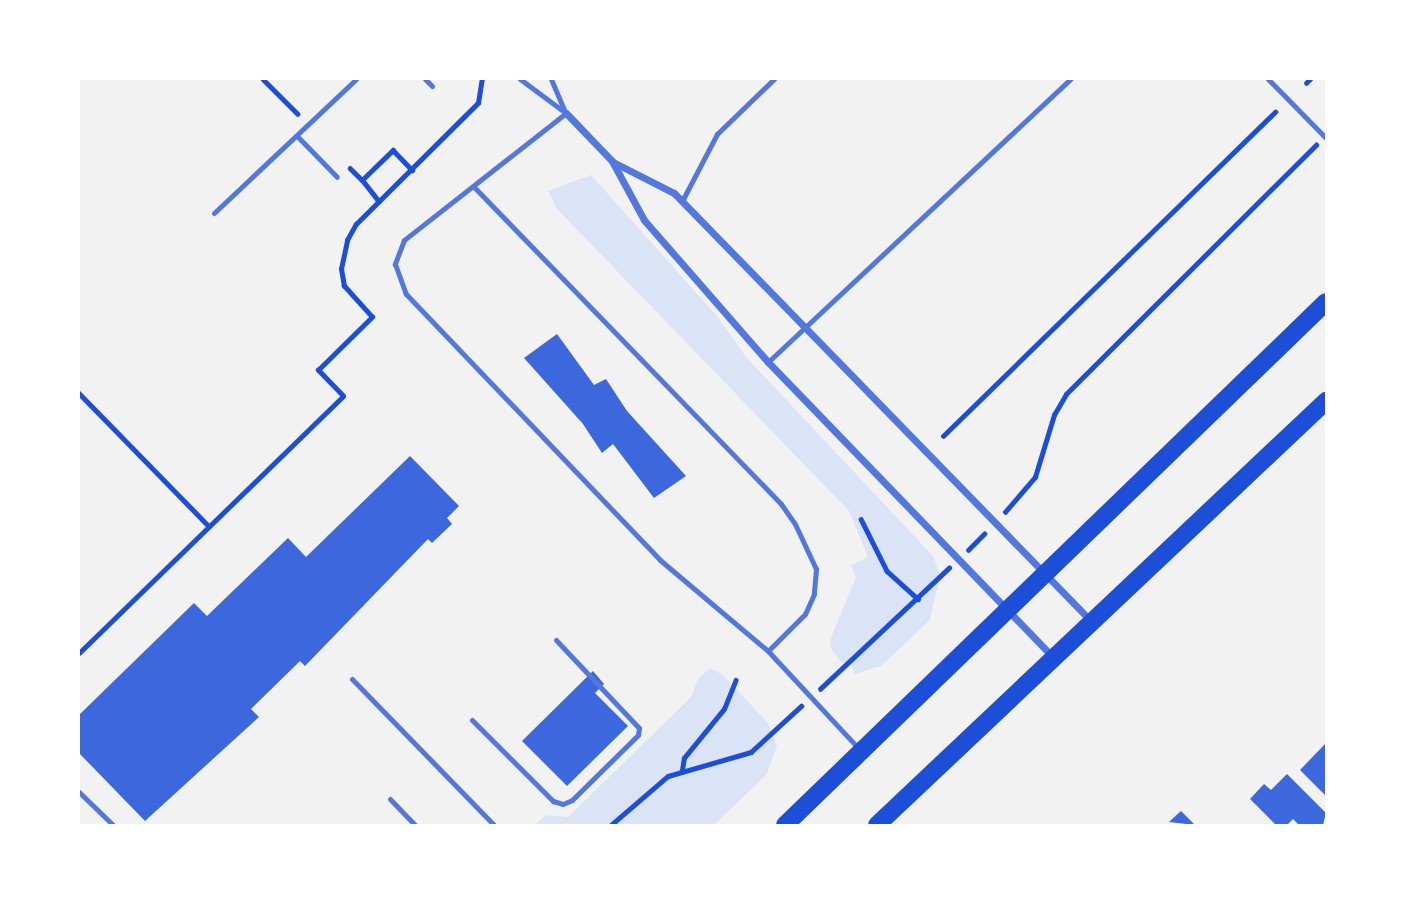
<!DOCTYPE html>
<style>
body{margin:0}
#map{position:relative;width:1405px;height:904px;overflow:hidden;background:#f2f2f2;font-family:Quicksand,sans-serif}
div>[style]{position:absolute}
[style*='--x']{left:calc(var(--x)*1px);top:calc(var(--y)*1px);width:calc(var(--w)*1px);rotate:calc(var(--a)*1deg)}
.green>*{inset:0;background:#dbe4f7}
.building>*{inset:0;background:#3d67dc}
.path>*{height:4.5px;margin:-2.25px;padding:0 2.25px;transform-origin:2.25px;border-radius:2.25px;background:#1d4ed8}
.service>*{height:5px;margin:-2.5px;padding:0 2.5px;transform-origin:2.5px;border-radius:2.5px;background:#5277de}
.minor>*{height:7px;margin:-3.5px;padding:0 3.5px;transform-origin:3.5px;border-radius:3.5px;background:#5277de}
.primary>*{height:18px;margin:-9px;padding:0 9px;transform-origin:9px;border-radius:9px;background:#1d4ed8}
span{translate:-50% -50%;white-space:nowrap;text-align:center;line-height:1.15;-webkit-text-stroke:5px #fff;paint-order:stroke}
.frame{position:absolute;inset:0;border:80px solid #fff;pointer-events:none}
</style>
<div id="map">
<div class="green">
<div style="clip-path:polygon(591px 175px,717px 316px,746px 357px,933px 556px,940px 575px,930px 620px,881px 666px,854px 674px,852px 663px,841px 662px,831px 649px,830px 640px,856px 577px,851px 565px,868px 557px,849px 511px,557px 209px,548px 191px)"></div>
<div style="clip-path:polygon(710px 668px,723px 675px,768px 723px,777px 746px,767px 774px,714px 825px,534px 825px,547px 815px,568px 817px,691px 697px,698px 679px)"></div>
</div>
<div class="building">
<div style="clip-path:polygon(557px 334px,594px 385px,606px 379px,627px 411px,686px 476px,654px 498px,613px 444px,602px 453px,583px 424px,524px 358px)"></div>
<div style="clip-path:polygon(410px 456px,459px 506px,447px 518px,452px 524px,432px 543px,428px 539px,305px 666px,300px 661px,251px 709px,259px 717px,145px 821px,79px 753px,79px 715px,194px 603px,207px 616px,288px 538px,306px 557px)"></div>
<div style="clip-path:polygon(593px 671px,604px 684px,595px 693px,628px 726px,567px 786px,522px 741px)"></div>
<div style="clip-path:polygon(1326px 743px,1326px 796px,1300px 770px)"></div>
<div style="clip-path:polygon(1287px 774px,1326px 813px,1323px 825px,1299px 825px,1293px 819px,1287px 825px,1276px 825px,1250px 799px,1264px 784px,1271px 790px)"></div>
<div style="clip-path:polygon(1181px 811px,1195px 825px,1169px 822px)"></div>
</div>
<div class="path">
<div style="--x:263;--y:79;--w:49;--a:45"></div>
<div style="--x:1306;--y:83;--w:6;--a:-45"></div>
<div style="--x:350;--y:168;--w:17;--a:45"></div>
<div style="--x:379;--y:202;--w:28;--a:-128"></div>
<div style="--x:362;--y:180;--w:43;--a:-44.1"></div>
<div style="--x:393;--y:150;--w:28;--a:46"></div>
<div style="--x:79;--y:393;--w:186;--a:45.7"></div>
<div style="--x:943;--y:436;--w:464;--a:-44.3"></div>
<div style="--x:1005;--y:512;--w:46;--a:-49.4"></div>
<div style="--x:1035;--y:477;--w:65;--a:-73"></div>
<div style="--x:1054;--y:415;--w:24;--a:-60"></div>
<div style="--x:1066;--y:394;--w:353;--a:-44.9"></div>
<div style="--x:861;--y:519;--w:58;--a:63.4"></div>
<div style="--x:887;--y:571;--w:42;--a:42.1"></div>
<div style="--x:968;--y:550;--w:23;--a:-45"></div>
<div style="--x:79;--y:653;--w:368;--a:-44.2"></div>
<div style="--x:343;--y:396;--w:36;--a:-134"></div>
<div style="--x:318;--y:370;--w:76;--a:-44.5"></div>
<div style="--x:372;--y:317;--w:42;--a:-132.1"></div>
<div style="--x:344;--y:286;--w:17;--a:-100"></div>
<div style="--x:341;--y:269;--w:30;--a:-78"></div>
<div style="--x:347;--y:240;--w:18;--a:-61"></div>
<div style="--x:356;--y:224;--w:172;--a:-44.8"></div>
<div style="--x:478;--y:103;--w:24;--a:-81"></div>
<div style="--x:820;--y:689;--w:177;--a:-43.2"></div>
<div style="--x:682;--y:770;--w:12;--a:-81"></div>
<div style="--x:684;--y:758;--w:63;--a:-50.8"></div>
<div style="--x:724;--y:709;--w:31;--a:-68"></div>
<div style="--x:611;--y:825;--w:75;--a:-40.7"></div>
<div style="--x:668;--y:776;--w:86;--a:-16.1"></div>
<div style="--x:751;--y:752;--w:68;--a:-42.6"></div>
</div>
<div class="service">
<div style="--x:425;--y:79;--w:10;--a:45"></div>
<div style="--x:520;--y:79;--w:57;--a:36.5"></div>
<div style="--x:551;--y:79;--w:34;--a:67"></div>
<div style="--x:1268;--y:79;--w:83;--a:45.5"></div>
<div style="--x:566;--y:113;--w:206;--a:141.9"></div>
<div style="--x:404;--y:240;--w:26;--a:111"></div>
<div style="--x:395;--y:264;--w:32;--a:70"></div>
<div style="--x:406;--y:294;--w:368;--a:46.3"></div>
<div style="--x:660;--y:560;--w:141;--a:40.1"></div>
<div style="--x:768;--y:651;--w:134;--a:47.1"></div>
<div style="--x:297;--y:136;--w:57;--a:45.7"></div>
<div style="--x:474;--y:187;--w:441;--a:45.9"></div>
<div style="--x:781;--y:504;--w:24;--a:55"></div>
<div style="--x:795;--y:524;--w:50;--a:65"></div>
<div style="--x:816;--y:569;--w:25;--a:95"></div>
<div style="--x:814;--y:594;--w:22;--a:114"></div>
<div style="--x:805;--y:614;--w:52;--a:135"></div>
<div style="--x:682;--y:201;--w:76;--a:-62.4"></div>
<div style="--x:717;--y:134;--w:79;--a:-44"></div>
<div style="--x:214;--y:213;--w:195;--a:-43.3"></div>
<div style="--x:768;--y:362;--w:414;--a:-43.1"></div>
<div style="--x:352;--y:679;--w:204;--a:45.8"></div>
<div style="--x:472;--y:720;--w:115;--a:45"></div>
<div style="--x:553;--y:801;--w:10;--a:17"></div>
<div style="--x:563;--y:804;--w:10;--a:-24"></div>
<div style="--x:572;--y:800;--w:93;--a:-44.6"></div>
<div style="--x:638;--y:735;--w:7;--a:-82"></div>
<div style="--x:639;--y:728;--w:121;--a:-133.3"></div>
<div style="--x:79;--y:792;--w:47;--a:44.1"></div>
<div style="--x:390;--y:799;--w:36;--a:46"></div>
</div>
<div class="minor">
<div style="--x:566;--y:113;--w:66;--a:46.2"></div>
<div style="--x:612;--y:161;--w:67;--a:61.5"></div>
<div style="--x:644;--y:220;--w:189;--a:48.9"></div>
<div style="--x:768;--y:362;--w:409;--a:46"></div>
<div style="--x:613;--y:162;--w:68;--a:26.9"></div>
<div style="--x:674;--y:193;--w:598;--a:45.75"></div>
</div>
<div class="primary">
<div style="--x:785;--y:825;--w:752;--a:-44.03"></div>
<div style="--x:877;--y:825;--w:618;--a:-43.36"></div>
</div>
<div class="frame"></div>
</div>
